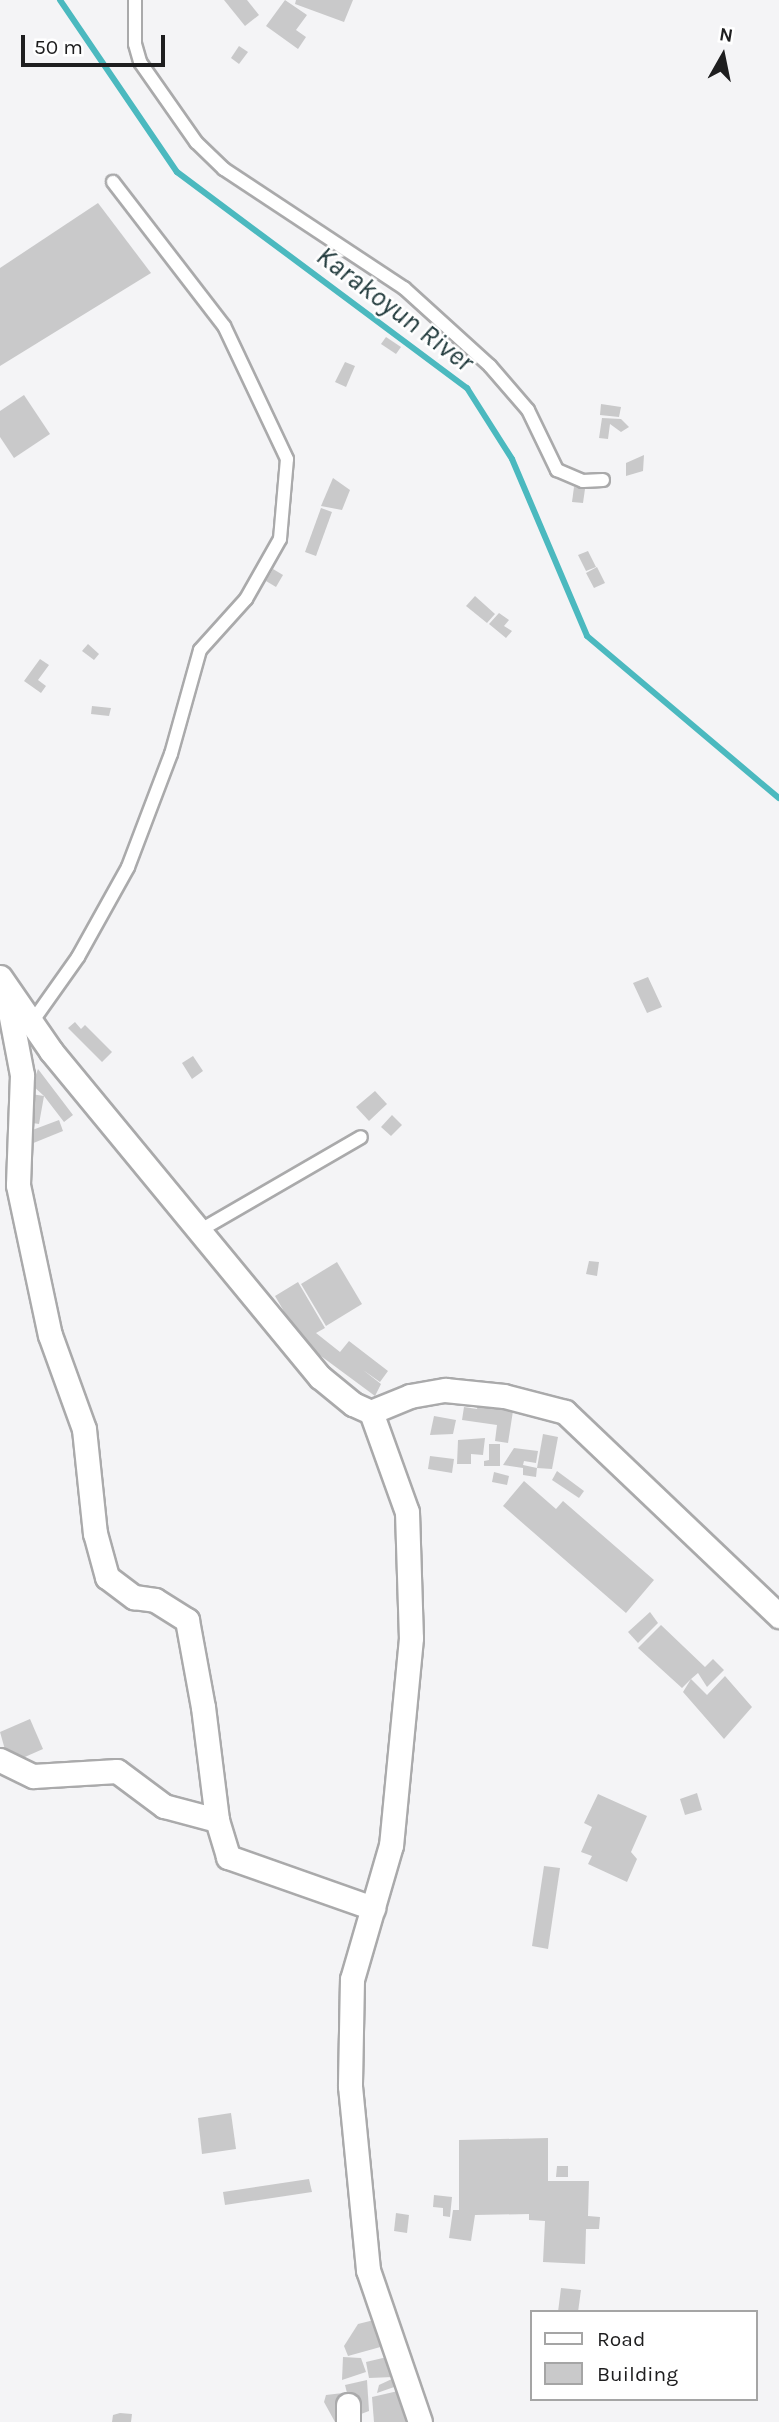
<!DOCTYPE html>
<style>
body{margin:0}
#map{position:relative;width:779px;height:2422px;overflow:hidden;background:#f4f4f6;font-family:Karla,sans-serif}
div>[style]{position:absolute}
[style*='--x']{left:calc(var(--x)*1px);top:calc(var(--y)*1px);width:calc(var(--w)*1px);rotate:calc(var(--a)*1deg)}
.stream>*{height:6px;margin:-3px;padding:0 3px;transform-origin:3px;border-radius:3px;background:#4bb9bf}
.building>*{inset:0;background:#c9c9ca}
.roads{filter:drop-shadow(2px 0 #aaaaab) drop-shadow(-2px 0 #aaaaab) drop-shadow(0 2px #aaaaab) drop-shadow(0 -2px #aaaaab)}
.lane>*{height:12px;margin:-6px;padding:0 6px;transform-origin:6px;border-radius:6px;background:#fff}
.street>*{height:23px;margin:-11.5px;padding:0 11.5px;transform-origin:11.5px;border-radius:11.5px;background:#fff}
span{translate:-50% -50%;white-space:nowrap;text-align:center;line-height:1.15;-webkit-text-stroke:5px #fff;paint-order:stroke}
.water-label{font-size:28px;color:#223b3d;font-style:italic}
.legend{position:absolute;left:530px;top:2310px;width:228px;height:91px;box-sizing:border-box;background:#fff;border:2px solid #a5a5a5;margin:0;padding:9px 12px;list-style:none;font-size:21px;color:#1e1e1f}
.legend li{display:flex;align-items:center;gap:14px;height:35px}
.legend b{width:35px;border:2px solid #a5a5a5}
.north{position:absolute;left:688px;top:21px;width:70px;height:70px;-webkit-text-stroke:5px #fff;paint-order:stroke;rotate:9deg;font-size:19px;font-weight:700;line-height:28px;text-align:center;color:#1e1e1f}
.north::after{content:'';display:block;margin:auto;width:24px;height:32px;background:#1e1e1f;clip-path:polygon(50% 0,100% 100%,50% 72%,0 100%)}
.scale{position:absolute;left:21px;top:35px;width:144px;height:32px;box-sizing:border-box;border:4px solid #1e1e1f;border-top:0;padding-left:9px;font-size:21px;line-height:24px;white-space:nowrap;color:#1e1e1f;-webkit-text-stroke:5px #fff;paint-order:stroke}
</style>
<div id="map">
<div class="stream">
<div style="--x:60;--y:0;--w:208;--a:55.8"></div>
<div style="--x:177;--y:172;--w:362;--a:36.7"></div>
<div style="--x:467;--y:388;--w:84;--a:57.6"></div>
<div style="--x:512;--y:459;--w:192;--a:67"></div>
<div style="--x:587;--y:636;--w:251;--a:40.2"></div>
</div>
<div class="building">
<div style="clip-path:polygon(224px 0,247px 0,259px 15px,245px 26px)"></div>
<div style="clip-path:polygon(285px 0,307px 15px,296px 30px,306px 37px,298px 49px,266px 26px)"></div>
<div style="clip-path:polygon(296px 0,353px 0,344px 22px,295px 4px)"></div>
<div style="clip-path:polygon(239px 46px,248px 52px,239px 64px,231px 58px)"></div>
<div style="clip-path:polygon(98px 203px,151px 273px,0 366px,0 268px)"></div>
<div style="clip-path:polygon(386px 337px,401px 347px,396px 354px,381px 344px)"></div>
<div style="clip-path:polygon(345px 362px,355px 366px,346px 387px,335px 382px)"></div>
<div style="clip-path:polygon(24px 395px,50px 434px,14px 458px,0 437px,0 411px)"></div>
<div style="clip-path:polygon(601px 404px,621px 407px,619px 417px,600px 415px)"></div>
<div style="clip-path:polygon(602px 418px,621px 419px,629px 427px,621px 432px,610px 424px,608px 439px,599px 438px)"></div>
<div style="clip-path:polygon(644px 455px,643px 471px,626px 476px,626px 463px)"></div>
<div style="clip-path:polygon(333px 478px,350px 490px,342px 510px,321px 506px)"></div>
<div style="clip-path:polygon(574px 487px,585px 489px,583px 503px,572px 502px)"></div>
<div style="clip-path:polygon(321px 508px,332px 512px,316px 556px,305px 552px)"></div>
<div style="clip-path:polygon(588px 551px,596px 567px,586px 571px,578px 555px)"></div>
<div style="clip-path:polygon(597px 567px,605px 583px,594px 588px,586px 573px)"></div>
<div style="clip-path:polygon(273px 569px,283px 575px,276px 587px,266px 581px)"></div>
<div style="clip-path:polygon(475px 596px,495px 614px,487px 623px,466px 606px)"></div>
<div style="clip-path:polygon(499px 613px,509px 620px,504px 626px,512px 631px,506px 638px,489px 624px)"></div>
<div style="clip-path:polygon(88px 644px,99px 654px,94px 660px,82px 651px)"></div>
<div style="clip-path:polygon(40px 659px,49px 665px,38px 680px,46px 686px,41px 693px,24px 681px)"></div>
<div style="clip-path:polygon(92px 706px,111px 708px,109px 716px,91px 714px)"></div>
<div style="clip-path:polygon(648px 977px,662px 1007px,647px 1013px,633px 983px)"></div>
<div style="clip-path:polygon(75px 1022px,81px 1029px,85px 1025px,112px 1052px,102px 1062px,68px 1028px)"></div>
<div style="clip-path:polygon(193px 1056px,203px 1071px,192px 1079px,182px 1063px)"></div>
<div style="clip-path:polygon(38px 1069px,73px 1115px,64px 1122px,44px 1096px,39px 1124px,26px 1122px,31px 1094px,44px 1096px,32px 1085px)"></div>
<div style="clip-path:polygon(375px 1091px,387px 1104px,369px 1121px,356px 1107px)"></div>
<div style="clip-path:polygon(392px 1115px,402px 1125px,391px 1136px,381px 1127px)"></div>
<div style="clip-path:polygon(59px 1120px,63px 1131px,31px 1144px,27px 1132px)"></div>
<div style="clip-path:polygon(589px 1261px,599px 1262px,597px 1276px,586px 1274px)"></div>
<div style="clip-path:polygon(337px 1262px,362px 1304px,326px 1326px,301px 1284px)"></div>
<div style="clip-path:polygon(298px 1282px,325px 1328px,316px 1333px,340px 1352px,349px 1341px,388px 1371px,380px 1382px,363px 1370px,381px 1384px,375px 1396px,302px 1342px,275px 1296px)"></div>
<div style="clip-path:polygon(478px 1405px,513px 1411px,508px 1443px,495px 1441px,497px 1425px,462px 1420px,464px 1407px,477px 1409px)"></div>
<div style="clip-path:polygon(434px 1416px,456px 1420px,453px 1434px,430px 1435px)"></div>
<div style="clip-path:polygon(543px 1434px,558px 1437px,552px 1469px,537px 1468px)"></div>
<div style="clip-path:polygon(485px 1438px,483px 1455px,471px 1454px,471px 1464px,457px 1464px,458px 1440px)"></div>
<div style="clip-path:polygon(489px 1444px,500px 1444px,500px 1466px,484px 1466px,484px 1461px,489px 1460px)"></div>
<div style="clip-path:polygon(514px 1448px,538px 1451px,536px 1463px,524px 1461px,523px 1465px,537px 1468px,536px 1477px,523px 1475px,523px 1468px,503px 1465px)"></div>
<div style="clip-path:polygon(430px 1456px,454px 1459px,452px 1473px,428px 1469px)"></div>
<div style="clip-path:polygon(557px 1471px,584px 1491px,579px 1498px,552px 1480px)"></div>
<div style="clip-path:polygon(494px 1472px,509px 1476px,507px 1485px,492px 1482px)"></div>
<div style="clip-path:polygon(524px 1481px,556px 1509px,563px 1501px,654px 1580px,626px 1613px,503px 1506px)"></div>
<div style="clip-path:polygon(650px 1612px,658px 1623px,638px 1643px,628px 1632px)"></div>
<div style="clip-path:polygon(661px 1625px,705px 1667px,713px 1659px,724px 1670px,707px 1687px,698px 1673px,691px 1679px,707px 1695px,725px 1676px,752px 1707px,724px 1739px,683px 1692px,691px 1679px,682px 1688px,638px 1648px)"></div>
<div style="clip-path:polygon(30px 1719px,43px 1749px,9px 1764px,0 1732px)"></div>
<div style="clip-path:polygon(697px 1793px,702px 1810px,685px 1815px,680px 1799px)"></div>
<div style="clip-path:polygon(598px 1794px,647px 1816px,631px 1852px,637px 1859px,627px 1882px,588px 1864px,592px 1856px,581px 1852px,592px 1827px,584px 1823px)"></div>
<div style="clip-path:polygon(544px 1866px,560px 1868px,548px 1949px,532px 1946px)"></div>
<div style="clip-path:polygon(231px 2113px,236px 2149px,202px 2154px,198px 2118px)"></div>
<div style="clip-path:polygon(548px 2138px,548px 2181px,589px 2181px,588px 2216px,600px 2217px,599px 2229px,586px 2229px,585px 2264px,543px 2262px,545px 2221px,529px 2220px,529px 2214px,475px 2215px,471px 2241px,449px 2238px,453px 2210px,459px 2210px,459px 2140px)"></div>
<div style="clip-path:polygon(557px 2166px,568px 2166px,568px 2177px,556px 2177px)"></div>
<div style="clip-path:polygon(309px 2179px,312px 2192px,225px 2205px,223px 2192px)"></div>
<div style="clip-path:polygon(434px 2195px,452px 2197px,450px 2217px,443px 2216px,443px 2208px,433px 2207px)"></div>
<div style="clip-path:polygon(396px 2213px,409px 2215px,407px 2233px,394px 2231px)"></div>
<div style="clip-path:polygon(561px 2288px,581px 2290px,578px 2312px,558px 2312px)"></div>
<div style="clip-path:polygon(374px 2320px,384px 2346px,348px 2356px,344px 2346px,358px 2324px)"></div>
<div style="clip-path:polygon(343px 2357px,361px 2358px,366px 2372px,342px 2380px)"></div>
<div style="clip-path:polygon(387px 2357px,393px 2377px,369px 2378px,366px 2362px)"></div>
<div style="clip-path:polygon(394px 2378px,397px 2386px,377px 2393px,379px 2385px)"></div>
<div style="clip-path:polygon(367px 2380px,369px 2411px,353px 2417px,345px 2385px)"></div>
<div style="clip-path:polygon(398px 2391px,406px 2422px,374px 2422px,372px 2397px)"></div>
<div style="clip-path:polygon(343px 2393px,345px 2422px,335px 2422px,324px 2402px,326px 2395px)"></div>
<div style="clip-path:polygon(120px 2413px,132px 2414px,131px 2422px,112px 2422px,113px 2415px)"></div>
</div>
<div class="roads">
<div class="lane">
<div style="--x:135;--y:0;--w:44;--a:90"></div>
<div style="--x:135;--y:44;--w:19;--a:74"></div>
<div style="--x:140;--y:62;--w:98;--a:55"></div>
<div style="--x:196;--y:142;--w:39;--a:44"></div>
<div style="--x:224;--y:169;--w:216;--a:33.5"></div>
<div style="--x:404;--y:288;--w:116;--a:42.2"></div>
<div style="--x:490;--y:366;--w:58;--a:49.2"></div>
<div style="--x:528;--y:410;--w:67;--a:64.2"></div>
<div style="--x:557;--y:470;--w:28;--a:23"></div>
<div style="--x:583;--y:481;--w:20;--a:-3"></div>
<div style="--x:32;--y:1022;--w:80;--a:-54.7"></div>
<div style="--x:78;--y:957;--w:103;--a:-60.9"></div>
<div style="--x:128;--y:867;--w:121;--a:-69.2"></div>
<div style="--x:171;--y:754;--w:108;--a:-74.4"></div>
<div style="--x:200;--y:650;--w:69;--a:-48"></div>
<div style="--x:246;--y:599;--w:69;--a:-60.5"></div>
<div style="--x:280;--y:539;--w:80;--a:-85"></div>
<div style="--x:287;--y:459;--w:147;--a:-115.3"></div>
<div style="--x:224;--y:326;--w:182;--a:-127.6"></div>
<div style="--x:199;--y:1231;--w:187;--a:-30.1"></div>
</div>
<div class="street">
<div style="--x:0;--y:977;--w:90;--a:55.4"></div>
<div style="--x:51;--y:1051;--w:423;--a:50.5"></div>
<div style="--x:320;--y:1377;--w:43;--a:39.3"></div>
<div style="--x:353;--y:1404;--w:20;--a:24"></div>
<div style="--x:371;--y:1412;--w:42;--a:-22.3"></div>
<div style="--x:410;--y:1396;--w:36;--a:-10"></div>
<div style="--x:445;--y:1390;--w:59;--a:5.8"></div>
<div style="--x:504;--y:1396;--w:63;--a:14.7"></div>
<div style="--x:565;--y:1412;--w:296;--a:43.6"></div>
<div style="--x:6;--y:991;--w:86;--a:79.2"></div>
<div style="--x:22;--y:1075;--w:110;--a:92.1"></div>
<div style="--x:18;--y:1185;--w:153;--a:78"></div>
<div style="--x:50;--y:1335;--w:100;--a:70.1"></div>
<div style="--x:84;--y:1429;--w:105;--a:84"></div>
<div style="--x:95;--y:1533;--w:46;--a:74.7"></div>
<div style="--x:107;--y:1577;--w:34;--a:37"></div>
<div style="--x:134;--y:1597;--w:21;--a:8"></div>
<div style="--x:155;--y:1600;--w:38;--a:32"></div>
<div style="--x:187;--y:1620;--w:88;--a:79.6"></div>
<div style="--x:203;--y:1707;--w:114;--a:82.9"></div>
<div style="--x:371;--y:1412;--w:106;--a:70.2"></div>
<div style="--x:407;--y:1512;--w:126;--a:88.2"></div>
<div style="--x:411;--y:1638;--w:208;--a:95.5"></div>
<div style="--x:391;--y:1845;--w:140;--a:106.2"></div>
<div style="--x:352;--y:1979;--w:107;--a:91.1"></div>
<div style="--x:350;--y:2086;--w:185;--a:84.4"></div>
<div style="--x:368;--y:2270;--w:161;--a:71.1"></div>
<div style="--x:0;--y:1760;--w:37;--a:26"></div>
<div style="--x:33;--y:1776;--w:84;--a:-3.4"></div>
<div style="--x:117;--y:1771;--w:59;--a:36.7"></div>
<div style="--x:164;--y:1806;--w:55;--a:14.8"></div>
<div style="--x:217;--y:1820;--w:39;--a:73"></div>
<div style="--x:228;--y:1857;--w:154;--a:19.4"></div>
<div style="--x:348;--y:2405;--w:17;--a:90"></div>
</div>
</div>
<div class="water-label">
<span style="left:395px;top:309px;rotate:37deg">Karakoyun River</span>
</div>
<ul class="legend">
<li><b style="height:9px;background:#fff"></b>Road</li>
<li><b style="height:19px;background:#c9c9ca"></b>Building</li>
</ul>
<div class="north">N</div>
<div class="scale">50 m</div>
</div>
